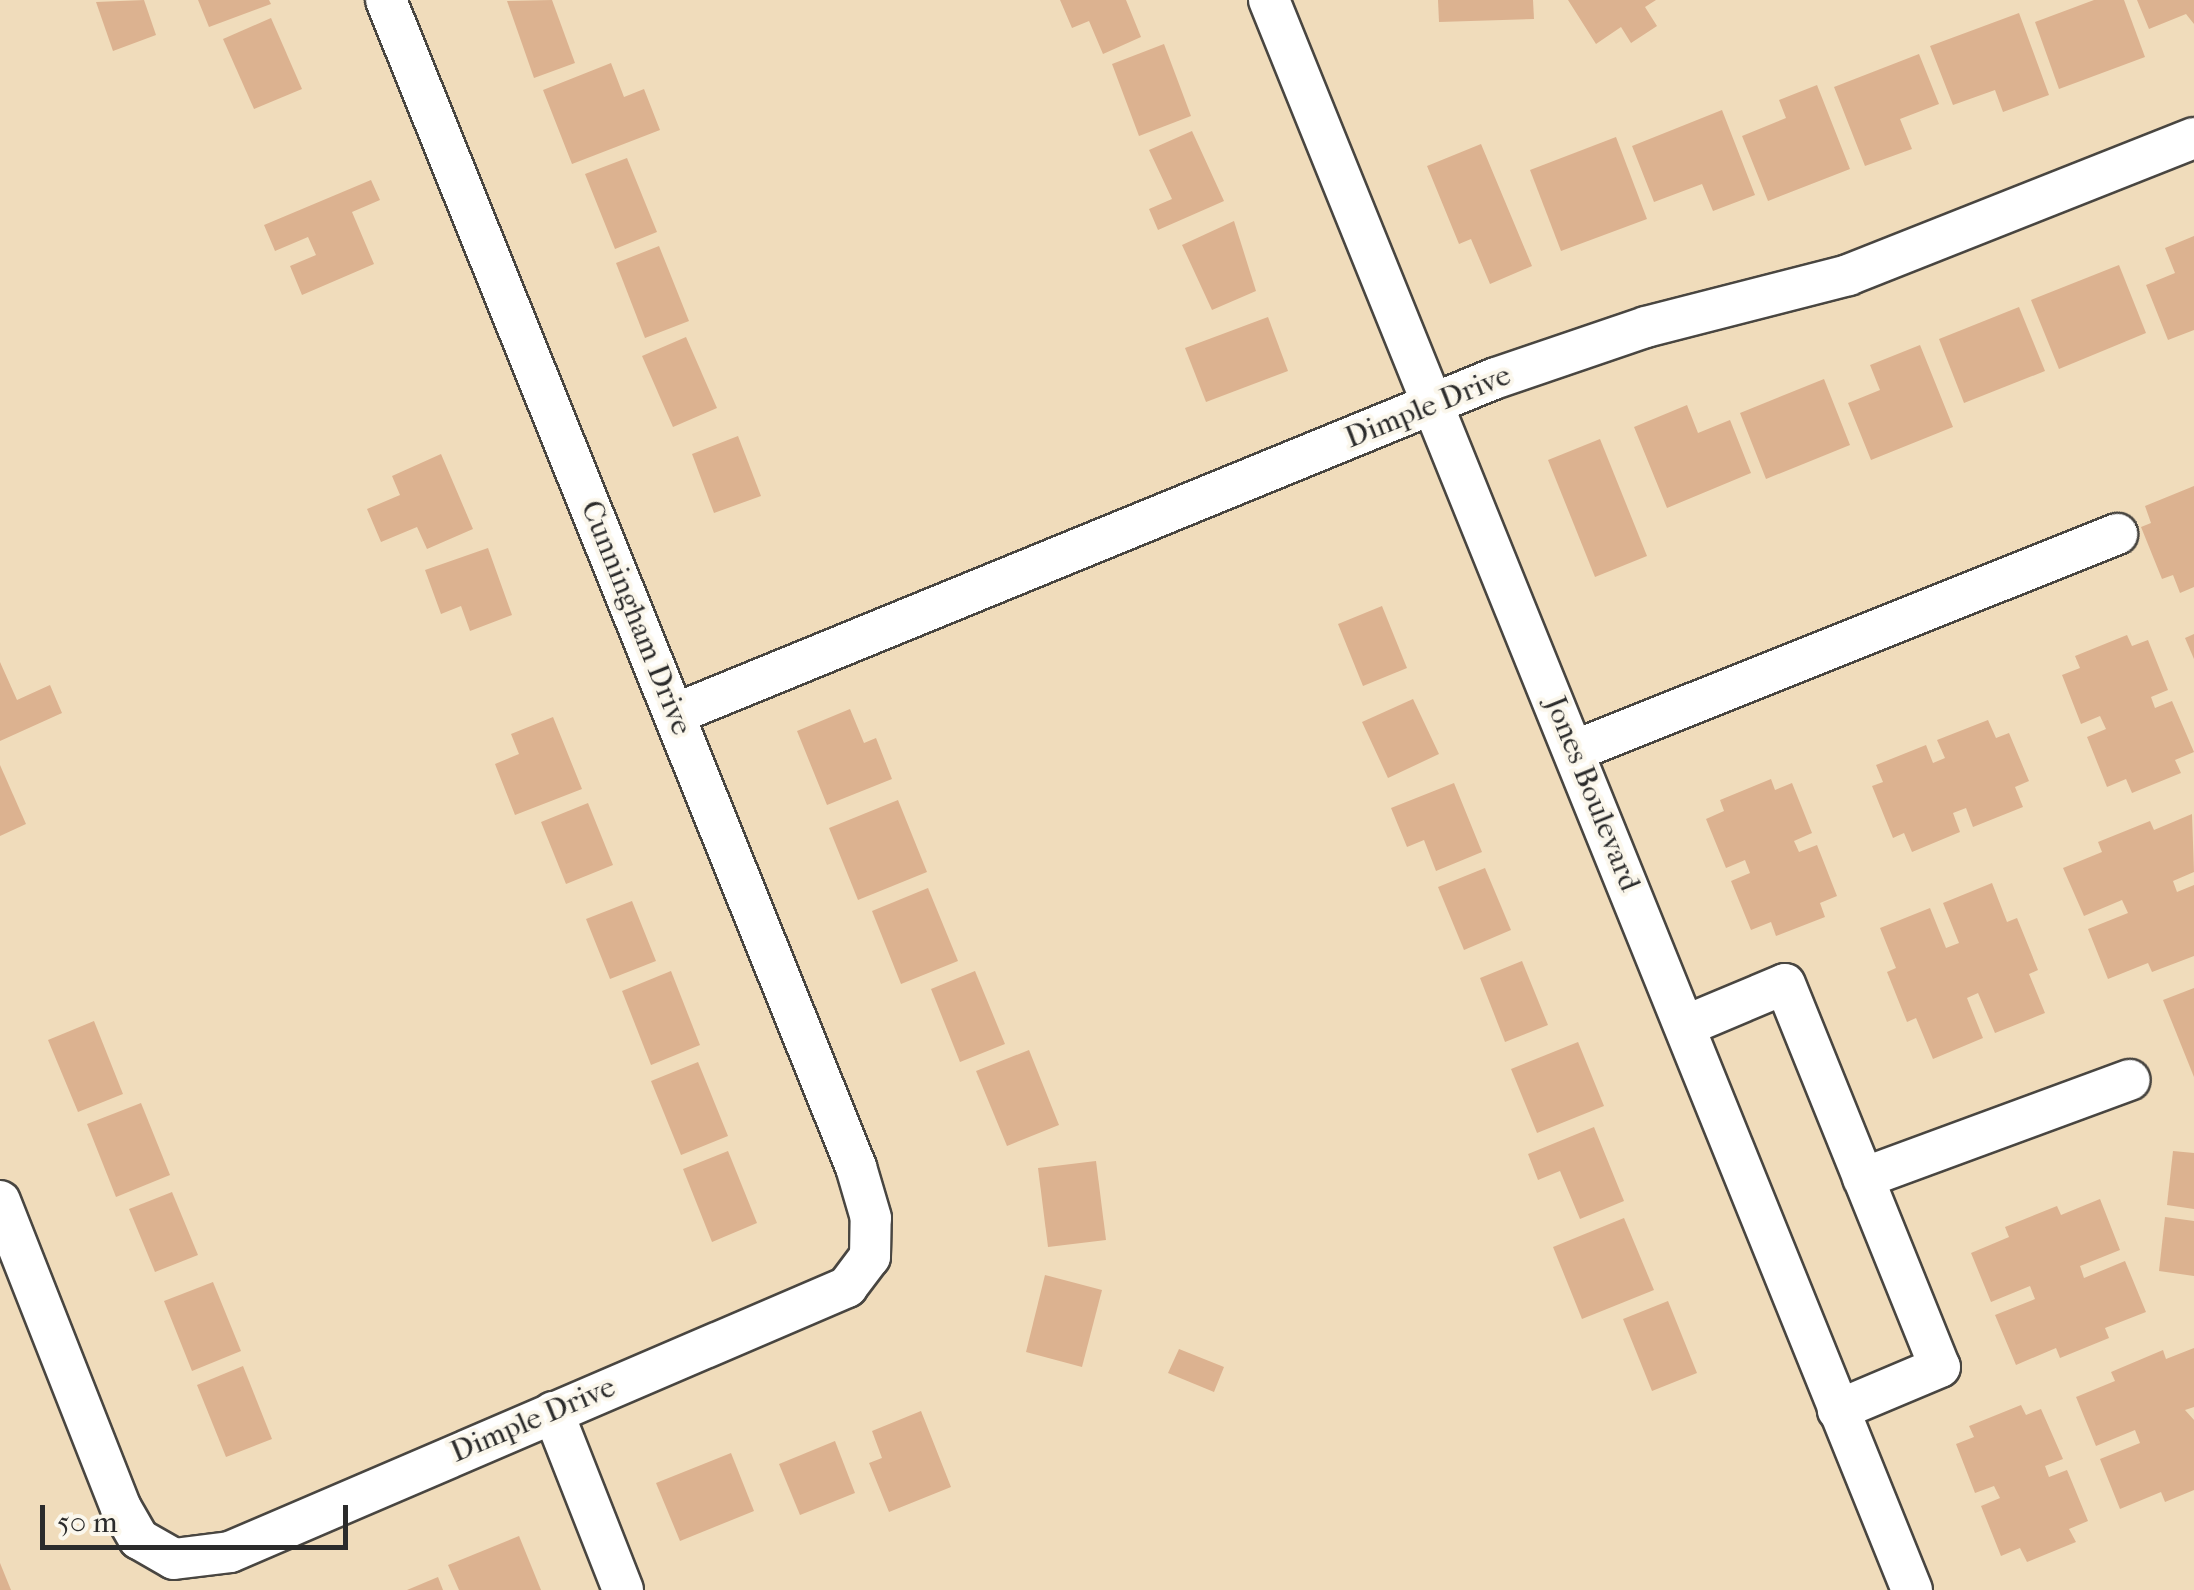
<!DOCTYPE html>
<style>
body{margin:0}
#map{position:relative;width:2194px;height:1590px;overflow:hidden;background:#f0dcbb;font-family:"IM FELL French Canon",serif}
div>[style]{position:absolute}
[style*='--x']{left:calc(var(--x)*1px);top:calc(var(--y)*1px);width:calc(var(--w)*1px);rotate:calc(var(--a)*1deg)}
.building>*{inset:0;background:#dcb290}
.roads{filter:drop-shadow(2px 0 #494641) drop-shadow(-2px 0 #494641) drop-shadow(0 2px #494641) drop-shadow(0 -2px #494641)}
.street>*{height:40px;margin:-20px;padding:0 20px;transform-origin:20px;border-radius:20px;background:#fff}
span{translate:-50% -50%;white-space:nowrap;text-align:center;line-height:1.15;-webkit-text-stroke:8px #fbf7ec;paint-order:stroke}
.street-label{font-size:30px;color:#2b2b2b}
.scale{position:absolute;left:40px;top:1505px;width:308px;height:45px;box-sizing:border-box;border:5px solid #2b2b2b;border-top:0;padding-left:12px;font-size:30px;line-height:35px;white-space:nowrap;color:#2b2b2b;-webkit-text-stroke:8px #fbf7ec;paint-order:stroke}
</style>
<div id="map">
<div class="building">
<div style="clip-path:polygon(144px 0,156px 35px,113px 51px,96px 2px)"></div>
<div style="clip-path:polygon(198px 0,269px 0,271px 4px,209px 27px)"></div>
<div style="clip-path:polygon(552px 0,575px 63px,534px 78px,507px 1px)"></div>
<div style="clip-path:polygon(1060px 0,1126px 0,1141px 37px,1103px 54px,1089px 21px,1072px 28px)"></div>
<div style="clip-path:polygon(1438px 0,1533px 0,1534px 19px,1439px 22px)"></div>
<div style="clip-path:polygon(1568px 0,1656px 0,1645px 7px,1657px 26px,1631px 43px,1621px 27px,1596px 44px)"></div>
<div style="clip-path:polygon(2094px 0,2124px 0,2145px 57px,2059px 89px,2035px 22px)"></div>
<div style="clip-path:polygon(2137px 0,2194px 0,2194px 24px,2186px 14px,2149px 29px)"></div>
<div style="clip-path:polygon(2019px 13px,2049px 95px,2003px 112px,1995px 90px,1953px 105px,1930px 46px)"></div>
<div style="clip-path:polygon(271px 18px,302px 89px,254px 109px,223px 39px)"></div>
<div style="clip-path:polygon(1164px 44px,1191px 116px,1139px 136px,1112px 64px)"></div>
<div style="clip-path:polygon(1919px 54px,1939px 104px,1900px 119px,1912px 149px,1865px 166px,1834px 87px)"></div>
<div style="clip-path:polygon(611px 63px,624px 97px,644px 89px,660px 130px,572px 164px,543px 90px)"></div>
<div style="clip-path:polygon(1817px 85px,1850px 169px,1768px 201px,1742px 136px,1786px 118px,1779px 100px)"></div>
<div style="clip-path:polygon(1722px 110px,1755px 195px,1713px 211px,1702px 184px,1654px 202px,1632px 146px)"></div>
<div style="clip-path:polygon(1192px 131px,1224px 201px,1158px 230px,1149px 209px,1172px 199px,1149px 150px)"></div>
<div style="clip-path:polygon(1616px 137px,1647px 219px,1561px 251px,1530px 170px)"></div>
<div style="clip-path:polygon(1481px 144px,1532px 266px,1490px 284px,1471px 239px,1459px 244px,1427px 166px)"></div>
<div style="clip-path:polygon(627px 158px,657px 232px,615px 249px,585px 174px)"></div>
<div style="clip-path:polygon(371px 180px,380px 200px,352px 212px,374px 264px,302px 295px,290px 266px,316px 255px,308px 237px,275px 251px,264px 225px)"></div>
<div style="clip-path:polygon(1234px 221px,1256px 291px,1212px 310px,1182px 245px)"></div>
<div style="clip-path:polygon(2194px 236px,2194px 330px,2168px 340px,2146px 285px,2175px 273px,2165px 248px)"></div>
<div style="clip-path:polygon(659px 246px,689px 321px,645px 338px,616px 263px)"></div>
<div style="clip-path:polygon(2119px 265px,2146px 333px,2059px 369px,2031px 300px)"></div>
<div style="clip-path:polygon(2019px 307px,2045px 371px,1964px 403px,1939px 339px)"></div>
<div style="clip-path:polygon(1268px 317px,1288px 371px,1206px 402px,1185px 348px)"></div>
<div style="clip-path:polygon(686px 337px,717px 408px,673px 427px,642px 356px)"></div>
<div style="clip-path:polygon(1920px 345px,1953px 427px,1871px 460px,1848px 403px,1880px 390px,1870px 365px)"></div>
<div style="clip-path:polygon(1824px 379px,1850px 445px,1766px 479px,1740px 413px)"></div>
<div style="clip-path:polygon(1687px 405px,1698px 433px,1730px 420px,1751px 473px,1667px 508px,1634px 427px)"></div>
<div style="clip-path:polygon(738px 436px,761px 496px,714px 513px,692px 454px)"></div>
<div style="clip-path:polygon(1600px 439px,1647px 556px,1595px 577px,1548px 460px)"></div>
<div style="clip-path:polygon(441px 454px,473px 529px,427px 549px,417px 527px,381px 542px,367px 509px,400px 495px,392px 476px)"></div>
<div style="clip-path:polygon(2194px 486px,2194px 587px,2180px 593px,2173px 575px,2162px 579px,2141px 527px,2151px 523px,2145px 506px)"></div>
<div style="clip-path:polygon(488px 548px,512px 615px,470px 631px,461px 606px,441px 614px,425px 570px)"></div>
<div style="clip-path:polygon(1382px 606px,1407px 668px,1363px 686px,1338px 624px)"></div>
<div style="clip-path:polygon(2194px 634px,2194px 659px,2185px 638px)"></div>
<div style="clip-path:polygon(2127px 635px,2132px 646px,2148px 640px,2168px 690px,2151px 697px,2155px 708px,2172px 701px,2194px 752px,2175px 760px,2181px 773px,2132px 793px,2126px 779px,2107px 787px,2087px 737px,2106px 729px,2100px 716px,2081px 724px,2062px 675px,2080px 668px,2075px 656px)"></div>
<div style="clip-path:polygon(0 662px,17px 700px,50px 685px,62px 713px,0 741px)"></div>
<div style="clip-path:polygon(1413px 699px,1439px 754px,1388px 778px,1362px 722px)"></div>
<div style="clip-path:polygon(850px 709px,864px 743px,876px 738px,892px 779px,827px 805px,797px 731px)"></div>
<div style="clip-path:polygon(553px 717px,582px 789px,515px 815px,495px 764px,519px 754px,511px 734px)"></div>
<div style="clip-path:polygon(1988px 720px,1996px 738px,2009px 733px,2029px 781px,2015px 787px,2023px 807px,1973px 827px,1966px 808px,1953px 813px,1960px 832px,1912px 852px,1904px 833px,1893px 838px,1872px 786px,1883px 782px,1876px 765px,1926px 745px,1933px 763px,1945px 758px,1937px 740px)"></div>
<div style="clip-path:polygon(0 765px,26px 824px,0 836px)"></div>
<div style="clip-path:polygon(1771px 779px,1775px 790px,1792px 783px,1812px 833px,1794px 841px,1799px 852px,1817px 845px,1837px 896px,1820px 903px,1825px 917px,1776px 936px,1771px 922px,1751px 930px,1731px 881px,1750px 873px,1745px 860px,1726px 868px,1706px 819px,1724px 811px,1720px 800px)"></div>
<div style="clip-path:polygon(1454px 783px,1482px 852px,1436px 871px,1424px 840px,1407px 847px,1391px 808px)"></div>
<div style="clip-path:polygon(898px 800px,927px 872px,858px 900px,829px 828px)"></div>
<div style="clip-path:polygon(588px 803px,613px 865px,566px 884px,541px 822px)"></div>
<div style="clip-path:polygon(2192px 814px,2194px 872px,2173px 881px,2177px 892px,2194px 885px,2194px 956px,2152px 972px,2148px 963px,2108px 979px,2088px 929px,2128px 913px,2122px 900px,2084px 916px,2063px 868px,2102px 852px,2098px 842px,2150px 821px,2154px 830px)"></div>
<div style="clip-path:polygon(1485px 868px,1511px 930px,1464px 950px,1438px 887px)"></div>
<div style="clip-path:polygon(1992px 883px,2007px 922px,2017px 918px,2038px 970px,2029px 974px,2045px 1013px,1995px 1033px,1978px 993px,1967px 998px,1983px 1038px,1933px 1059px,1916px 1018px,1907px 1022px,1887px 972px,1896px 968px,1880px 928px,1930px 908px,1946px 948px,1959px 943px,1943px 903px)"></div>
<div style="clip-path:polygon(928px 888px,958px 961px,901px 984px,872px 911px)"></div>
<div style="clip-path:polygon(632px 901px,656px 961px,610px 979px,586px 919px)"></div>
<div style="clip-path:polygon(1522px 961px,1548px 1025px,1505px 1042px,1480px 978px)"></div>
<div style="clip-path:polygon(671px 971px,700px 1045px,651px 1065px,622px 991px)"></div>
<div style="clip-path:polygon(975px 971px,1005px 1044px,960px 1062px,931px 989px)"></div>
<div style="clip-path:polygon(2194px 988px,2194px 1077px,2163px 1000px)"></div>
<div style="clip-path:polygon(94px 1021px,123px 1094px,78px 1112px,48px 1040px)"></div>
<div style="clip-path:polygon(1578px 1042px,1604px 1106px,1537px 1133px,1511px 1069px)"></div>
<div style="clip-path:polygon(1029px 1050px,1059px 1125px,1007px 1146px,976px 1071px)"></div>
<div style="clip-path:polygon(698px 1062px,728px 1136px,681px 1155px,651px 1081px)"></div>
<div style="clip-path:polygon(141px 1103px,170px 1175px,116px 1197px,87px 1124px)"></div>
<div style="clip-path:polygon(1594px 1127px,1624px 1201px,1580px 1219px,1560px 1171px,1538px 1180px,1528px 1154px)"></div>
<div style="clip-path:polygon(728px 1151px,757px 1223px,712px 1242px,683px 1169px)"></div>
<div style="clip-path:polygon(2173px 1151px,2194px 1153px,2194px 1209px,2167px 1205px)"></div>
<div style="clip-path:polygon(1096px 1161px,1106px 1240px,1048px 1247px,1038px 1168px)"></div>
<div style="clip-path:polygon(172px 1192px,198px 1255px,155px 1272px,129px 1209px)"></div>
<div style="clip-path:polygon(2100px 1199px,2120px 1250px,2080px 1266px,2084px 1278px,2125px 1261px,2146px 1312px,2105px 1328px,2109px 1338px,2060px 1358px,2056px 1348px,2016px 1365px,1995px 1315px,2035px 1299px,2030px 1286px,1991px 1302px,1971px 1253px,2009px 1237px,2005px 1227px,2057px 1206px,2061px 1215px)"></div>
<div style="clip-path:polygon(2165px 1217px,2194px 1221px,2194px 1276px,2159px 1271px)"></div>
<div style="clip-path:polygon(1624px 1218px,1654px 1290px,1582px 1319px,1553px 1247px)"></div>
<div style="clip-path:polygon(1045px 1275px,1102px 1290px,1082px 1367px,1026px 1352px)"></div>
<div style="clip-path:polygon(213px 1282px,241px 1351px,192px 1371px,164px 1301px)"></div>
<div style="clip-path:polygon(1668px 1301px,1697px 1373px,1652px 1391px,1623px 1319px)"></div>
<div style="clip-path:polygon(2194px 1348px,2194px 1407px,2185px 1410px,2194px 1420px,2194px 1490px,2165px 1502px,2161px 1492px,2120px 1509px,2100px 1459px,2140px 1443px,2135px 1430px,2096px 1446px,2076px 1397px,2115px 1381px,2111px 1372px,2163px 1350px,2166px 1359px)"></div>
<div style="clip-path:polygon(1179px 1349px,1224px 1367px,1214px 1392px,1168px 1373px)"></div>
<div style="clip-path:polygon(243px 1366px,272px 1439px,226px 1457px,197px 1385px)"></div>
<div style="clip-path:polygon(2021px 1405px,2026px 1415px,2041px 1409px,2063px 1459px,2045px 1466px,2049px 1477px,2067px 1470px,2088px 1521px,2069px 1529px,2076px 1542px,2027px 1562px,2020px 1548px,2001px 1556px,1981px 1506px,2000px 1498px,1994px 1486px,1975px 1493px,1956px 1444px,1974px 1437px,1969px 1426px)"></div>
<div style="clip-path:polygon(921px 1411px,951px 1487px,889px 1512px,869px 1463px,882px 1458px,872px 1431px)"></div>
<div style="clip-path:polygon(835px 1441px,855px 1493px,800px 1515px,779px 1464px)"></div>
<div style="clip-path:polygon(731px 1453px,754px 1511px,680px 1541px,656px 1483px)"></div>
<div style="clip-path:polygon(519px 1536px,541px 1590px,459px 1590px,448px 1565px)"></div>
<div style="clip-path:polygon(0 1563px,11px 1590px,0 1590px)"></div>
<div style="clip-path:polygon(438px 1577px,443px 1590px,407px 1590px)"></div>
</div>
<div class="roads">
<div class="street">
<div style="--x:1269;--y:0;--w:1715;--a:67.98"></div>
<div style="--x:675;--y:714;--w:887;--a:-22.26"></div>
<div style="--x:1496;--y:378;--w:158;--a:-18.8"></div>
<div style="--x:1646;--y:327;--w:209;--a:-14.4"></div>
<div style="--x:1848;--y:275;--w:372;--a:-21.6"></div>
<div style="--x:1574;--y:751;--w:585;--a:-21.78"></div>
<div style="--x:1685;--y:1026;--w:108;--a:-22.8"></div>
<div style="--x:1785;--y:984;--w:413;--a:68"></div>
<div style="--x:1940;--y:1367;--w:111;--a:157.1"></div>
<div style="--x:1863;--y:1178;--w:284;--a:-20.2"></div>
<div style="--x:0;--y:1201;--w:330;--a:68.5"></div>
<div style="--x:121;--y:1508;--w:36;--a:60"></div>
<div style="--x:139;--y:1539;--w:40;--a:29.7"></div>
<div style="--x:174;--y:1559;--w:56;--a:-7.1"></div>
<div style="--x:230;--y:1552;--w:672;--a:-23.24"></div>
<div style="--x:847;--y:1287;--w:38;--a:-53"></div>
<div style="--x:870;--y:1257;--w:39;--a:-89"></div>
<div style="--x:871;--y:1218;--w:53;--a:-106.4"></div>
<div style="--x:856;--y:1167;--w:1258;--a:-111.94"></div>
<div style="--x:553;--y:1412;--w:191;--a:68.5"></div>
</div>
</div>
<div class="street-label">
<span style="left:1428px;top:407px;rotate:-22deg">Dimple Drive</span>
<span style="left:636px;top:618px;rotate:68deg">Cunningham Drive</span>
<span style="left:1592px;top:794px;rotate:68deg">Jones Boulevard</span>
<span style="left:533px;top:1420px;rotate:-23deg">Dimple Drive</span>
</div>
<div class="scale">50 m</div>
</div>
